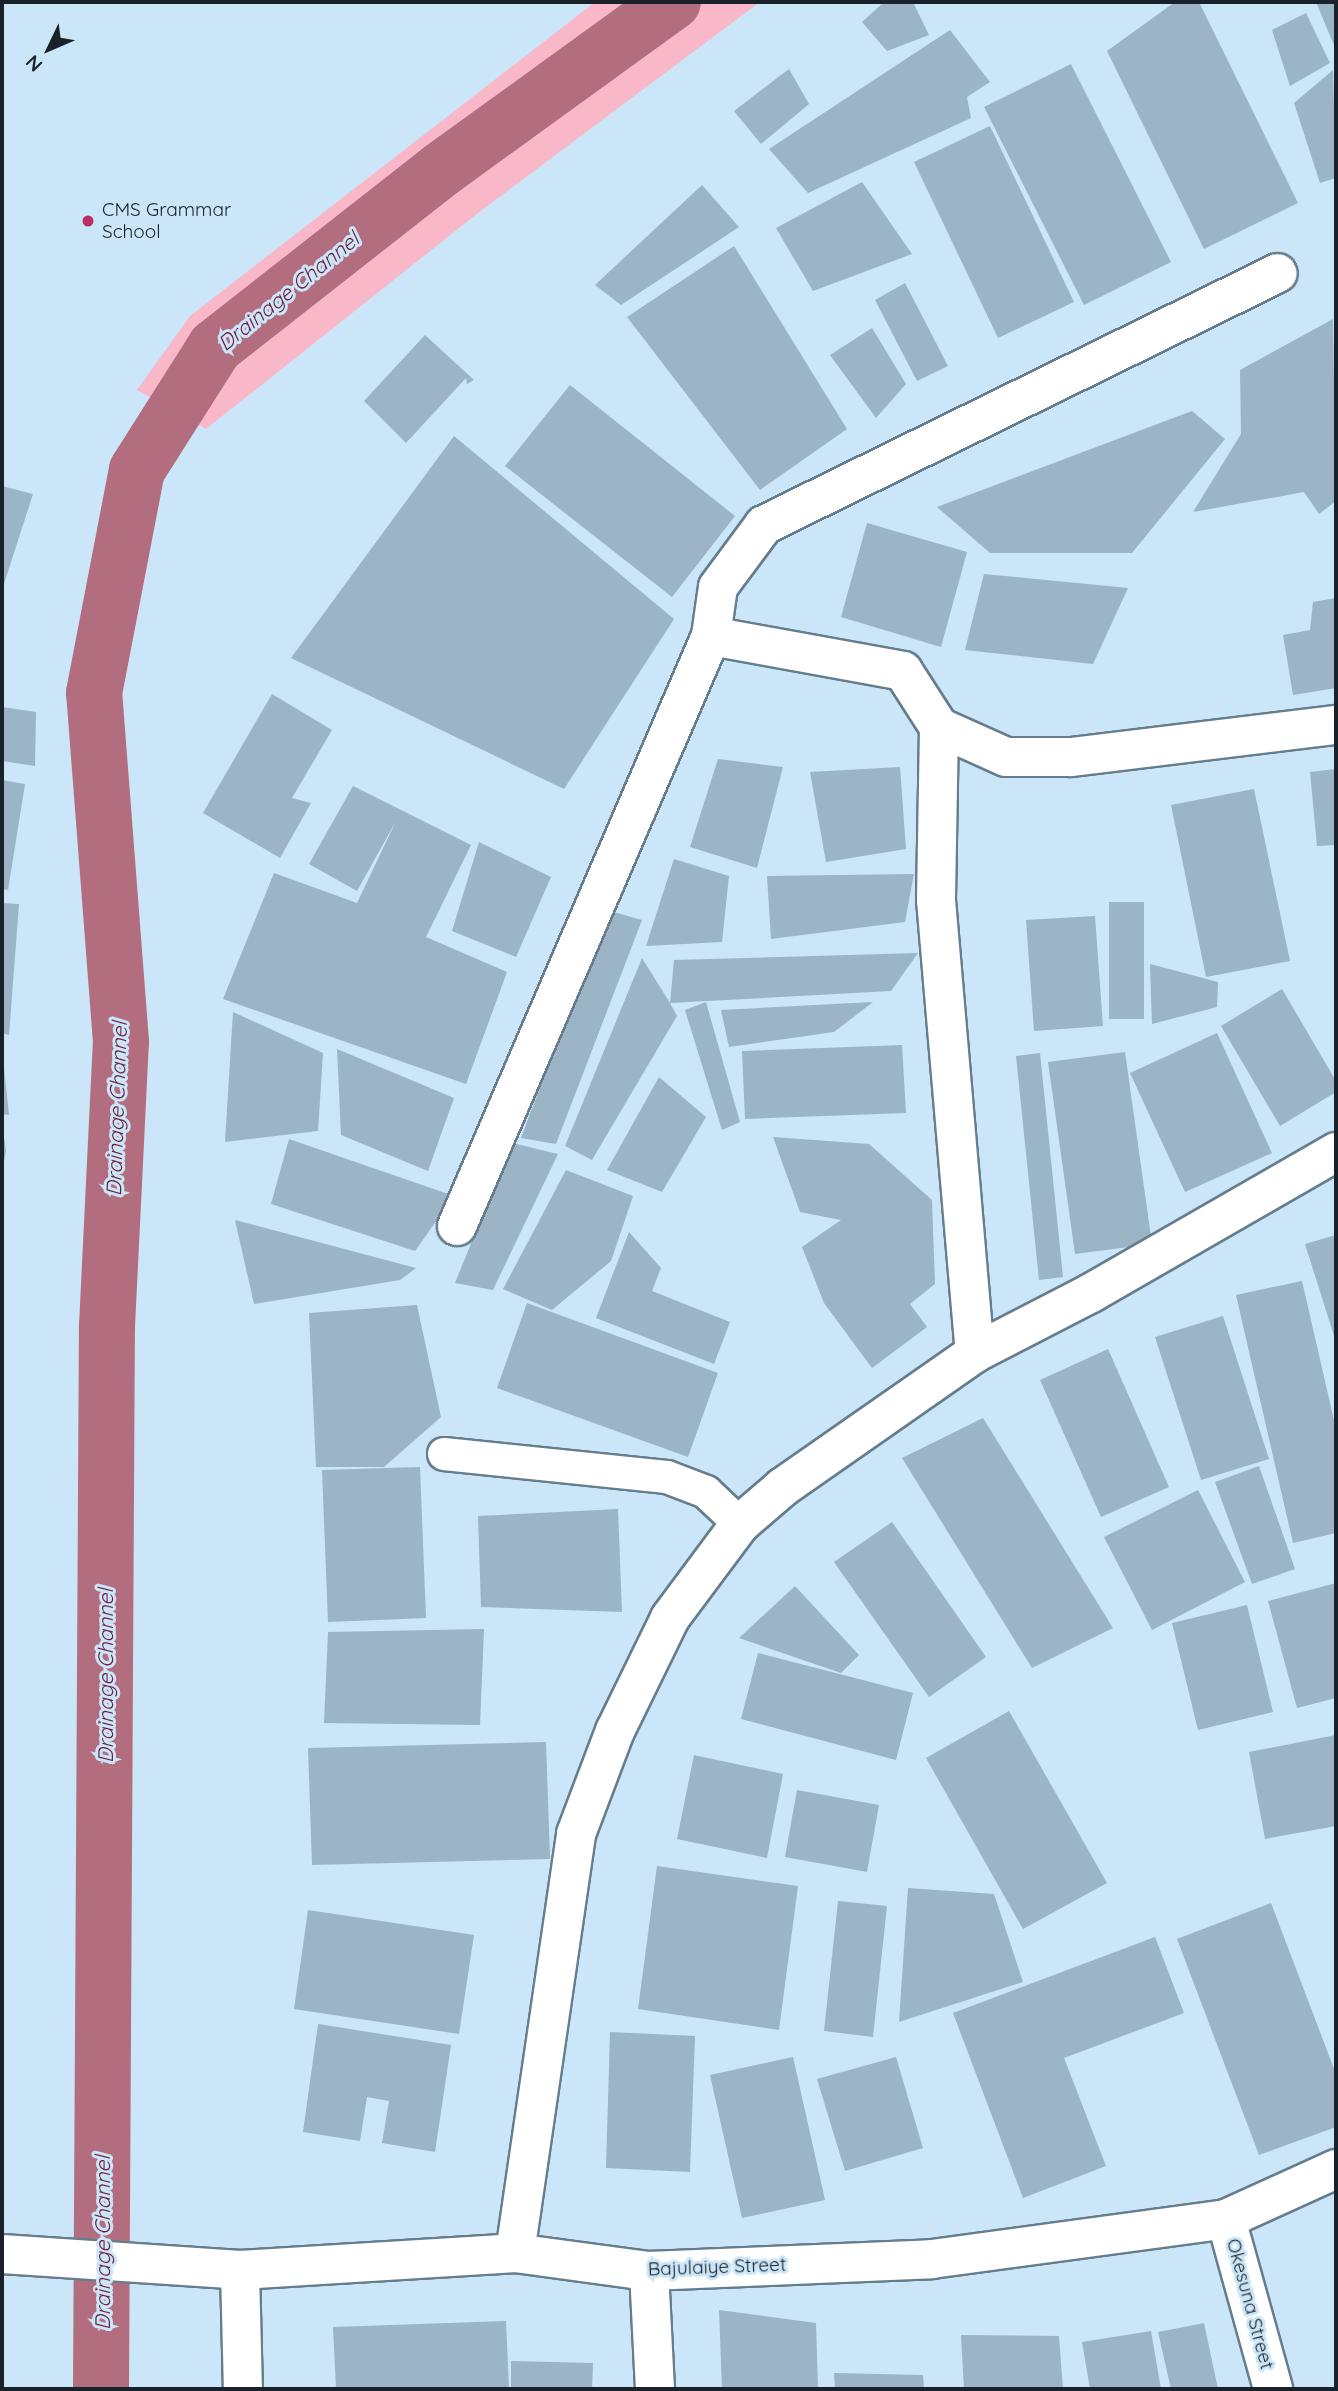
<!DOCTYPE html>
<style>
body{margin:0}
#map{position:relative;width:1338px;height:2391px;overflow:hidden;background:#cbe6f8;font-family:Quicksand,sans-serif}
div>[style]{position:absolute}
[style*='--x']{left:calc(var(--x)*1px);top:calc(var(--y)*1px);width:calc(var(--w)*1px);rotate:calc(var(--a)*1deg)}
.green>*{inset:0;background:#f8b8c7}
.canal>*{height:56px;margin:-28px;padding:0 28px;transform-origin:28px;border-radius:28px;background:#b26d7f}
.building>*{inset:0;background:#9bb4c6}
.roads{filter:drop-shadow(2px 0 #657d8d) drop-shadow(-2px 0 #657d8d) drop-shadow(0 2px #657d8d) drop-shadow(0 -2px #657d8d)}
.lane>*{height:32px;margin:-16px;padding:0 16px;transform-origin:16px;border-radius:16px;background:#fff}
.street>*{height:38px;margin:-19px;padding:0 19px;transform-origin:19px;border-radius:19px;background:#fff}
.secondary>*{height:38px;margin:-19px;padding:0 19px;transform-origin:19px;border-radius:19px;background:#fff}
.dots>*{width:19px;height:19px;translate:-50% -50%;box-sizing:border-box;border:4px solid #cbe6f8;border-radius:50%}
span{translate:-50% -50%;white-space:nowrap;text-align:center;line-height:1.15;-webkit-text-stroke:6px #cbe6f8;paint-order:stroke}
.poi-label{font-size:19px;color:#192229}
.left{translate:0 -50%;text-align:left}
.street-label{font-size:19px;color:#192229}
.water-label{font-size:21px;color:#721d3c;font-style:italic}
.frame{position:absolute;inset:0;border:4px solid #192229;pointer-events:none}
.north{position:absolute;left:14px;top:14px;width:70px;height:70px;-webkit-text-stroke:5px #cbe6f8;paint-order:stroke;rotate:226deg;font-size:19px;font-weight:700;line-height:28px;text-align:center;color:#192229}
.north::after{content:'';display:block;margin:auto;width:24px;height:32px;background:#192229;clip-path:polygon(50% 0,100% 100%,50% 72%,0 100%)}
</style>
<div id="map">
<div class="green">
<div style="clip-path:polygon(595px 2px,760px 2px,478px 213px,206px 429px,137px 390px,190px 316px)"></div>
</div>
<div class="canal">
<div style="--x:101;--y:2389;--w:1063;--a:-89.68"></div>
<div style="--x:107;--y:1326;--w:284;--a:-87.2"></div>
<div style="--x:121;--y:1042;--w:350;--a:-94.4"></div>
<div style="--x:94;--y:693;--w:227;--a:-79.1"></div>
<div style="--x:137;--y:470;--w:146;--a:-57.6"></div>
<div style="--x:215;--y:347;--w:288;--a:-38.1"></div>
<div style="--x:442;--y:169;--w:285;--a:-35.9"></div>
</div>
<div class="building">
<div style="clip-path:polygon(884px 2px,913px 2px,929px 35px,887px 51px,862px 22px)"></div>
<div style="clip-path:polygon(1175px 2px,1199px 2px,1298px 203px,1204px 249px,1107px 51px)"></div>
<div style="clip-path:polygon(1316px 2px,1336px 2px,1336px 50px)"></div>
<div style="clip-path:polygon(1306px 13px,1330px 63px,1290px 86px,1272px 30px)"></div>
<div style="clip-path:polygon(950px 30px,990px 82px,967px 97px,971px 118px,808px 193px,769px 149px)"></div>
<div style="clip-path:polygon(1071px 64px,1171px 262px,1084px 305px,984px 107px)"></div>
<div style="clip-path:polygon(789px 69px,809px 104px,761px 144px,734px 111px)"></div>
<div style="clip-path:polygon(1333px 70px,1336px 178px,1320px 183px,1294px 103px)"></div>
<div style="clip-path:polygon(990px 126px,1074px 302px,998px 338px,914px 162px)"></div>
<div style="clip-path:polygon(862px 182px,912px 254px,813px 291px,776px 228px)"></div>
<div style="clip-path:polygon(702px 185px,739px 227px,621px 305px,595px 285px)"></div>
<div style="clip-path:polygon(734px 246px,847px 429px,760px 490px,627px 317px)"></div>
<div style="clip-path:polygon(905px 283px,948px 366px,917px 381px,875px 300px)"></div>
<div style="clip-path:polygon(1333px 319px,1336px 501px,1319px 514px,1304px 492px,1193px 512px,1241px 434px,1240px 370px)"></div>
<div style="clip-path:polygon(872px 328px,906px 384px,876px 418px,830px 355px)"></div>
<div style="clip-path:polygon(425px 335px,474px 380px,467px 384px,466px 378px,406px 443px,364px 401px)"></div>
<div style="clip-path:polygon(570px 385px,735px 516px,672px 597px,505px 466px)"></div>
<div style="clip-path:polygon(1192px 411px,1225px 439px,1132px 553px,990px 553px,937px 507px)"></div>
<div style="clip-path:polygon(454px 436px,674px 619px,564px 789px,291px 658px)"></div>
<div style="clip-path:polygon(2px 486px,33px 494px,2px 590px)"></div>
<div style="clip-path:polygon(867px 523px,967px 552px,941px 647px,841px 617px)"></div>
<div style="clip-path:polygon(984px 574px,1128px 588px,1093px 664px,965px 650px)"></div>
<div style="clip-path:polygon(1336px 598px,1336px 688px,1293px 695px,1283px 635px,1310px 630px,1313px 602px)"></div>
<div style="clip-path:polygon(272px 694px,332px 730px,292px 798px,311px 803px,280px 858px,203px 813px)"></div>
<div style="clip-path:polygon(2px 707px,36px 712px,35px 766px,2px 761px)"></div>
<div style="clip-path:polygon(718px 759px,783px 767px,757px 868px,690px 847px)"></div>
<div style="clip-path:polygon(900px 767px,906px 849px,826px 862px,810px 772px)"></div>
<div style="clip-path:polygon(1336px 769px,1336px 845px,1317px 846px,1310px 772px)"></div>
<div style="clip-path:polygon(2px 780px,25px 784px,8px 890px,2px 889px)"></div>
<div style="clip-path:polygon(353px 786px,471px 845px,426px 937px,507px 972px,466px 1084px,223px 999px,274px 873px,357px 903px,396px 821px,357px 891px,309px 864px)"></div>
<div style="clip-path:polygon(1254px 789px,1290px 961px,1206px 977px,1171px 805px)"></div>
<div style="clip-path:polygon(479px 842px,551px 877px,516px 957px,452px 931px)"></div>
<div style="clip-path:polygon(674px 859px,729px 876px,722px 942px,646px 946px)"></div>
<div style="clip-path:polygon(914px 874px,905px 922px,771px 939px,767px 876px)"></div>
<div style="clip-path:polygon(1109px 902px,1144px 902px,1144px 1019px,1109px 1019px)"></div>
<div style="clip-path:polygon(2px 903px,19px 904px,9px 1035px,2px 1033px)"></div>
<div style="clip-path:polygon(606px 910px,642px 920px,556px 1144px,521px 1138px)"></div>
<div style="clip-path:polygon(1095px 916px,1103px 1026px,1034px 1031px,1026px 920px)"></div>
<div style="clip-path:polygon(918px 953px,891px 991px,670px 1003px,677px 1016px,592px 1160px,565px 1146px,642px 958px,670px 1003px,674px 960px)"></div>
<div style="clip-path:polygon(1150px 964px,1218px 982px,1217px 1007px,1152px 1024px)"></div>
<div style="clip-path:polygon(1282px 989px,1336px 1081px,1336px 1092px,1280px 1126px,1221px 1026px)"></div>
<div style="clip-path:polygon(706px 1002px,740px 1122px,722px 1130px,685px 1010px)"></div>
<div style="clip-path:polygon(873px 1002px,834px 1032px,729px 1047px,721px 1010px)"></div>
<div style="clip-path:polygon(233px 1012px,323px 1053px,318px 1131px,225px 1142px)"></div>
<div style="clip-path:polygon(1217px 1033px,1272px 1153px,1185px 1192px,1130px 1073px)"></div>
<div style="clip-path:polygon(902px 1045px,906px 1113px,745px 1119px,742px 1051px)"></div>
<div style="clip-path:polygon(337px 1049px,454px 1098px,428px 1171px,341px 1135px)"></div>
<div style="clip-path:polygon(1125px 1052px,1152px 1244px,1075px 1254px,1048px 1062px)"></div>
<div style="clip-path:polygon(1040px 1053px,1063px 1277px,1039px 1280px,1016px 1056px)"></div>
<div style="clip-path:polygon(2px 1068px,4px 1068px,9px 1115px,2px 1114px)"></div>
<div style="clip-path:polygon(659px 1077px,706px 1117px,662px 1192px,607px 1170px)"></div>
<div style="clip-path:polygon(2px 1122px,6px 1151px,3px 1167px,2px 1167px)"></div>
<div style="clip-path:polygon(773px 1137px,869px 1144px,932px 1200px,935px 1284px,910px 1304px,927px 1327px,872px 1368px,824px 1303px,802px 1247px,841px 1220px,800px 1212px)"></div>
<div style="clip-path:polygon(289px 1139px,454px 1196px,415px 1251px,271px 1204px)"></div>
<div style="clip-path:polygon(512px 1143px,558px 1154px,493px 1290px,455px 1283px)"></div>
<div style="clip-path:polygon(566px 1170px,633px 1196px,611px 1261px,552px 1310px,503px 1289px)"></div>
<div style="clip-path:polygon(235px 1220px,416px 1268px,400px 1280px,254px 1304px)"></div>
<div style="clip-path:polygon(629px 1232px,661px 1268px,652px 1291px,730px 1322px,714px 1364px,596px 1318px)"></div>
<div style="clip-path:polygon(1336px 1235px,1336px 1342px,1305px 1244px)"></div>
<div style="clip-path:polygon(1302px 1281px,1336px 1429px,1336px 1533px,1293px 1543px,1236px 1295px)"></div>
<div style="clip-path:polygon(527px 1303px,718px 1373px,688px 1457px,497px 1388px)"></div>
<div style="clip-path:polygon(417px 1305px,441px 1417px,384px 1467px,316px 1467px,309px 1313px)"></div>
<div style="clip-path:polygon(1223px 1316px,1269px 1459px,1201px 1480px,1155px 1337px)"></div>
<div style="clip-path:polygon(1108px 1349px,1169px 1487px,1101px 1517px,1040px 1380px)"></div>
<div style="clip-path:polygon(983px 1418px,1113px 1628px,1032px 1668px,902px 1458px)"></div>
<div style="clip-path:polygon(1259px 1466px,1295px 1569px,1252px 1584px,1215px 1482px)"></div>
<div style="clip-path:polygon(420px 1467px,426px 1618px,328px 1622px,322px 1470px)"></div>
<div style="clip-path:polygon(1198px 1490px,1245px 1582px,1152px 1630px,1104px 1537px)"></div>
<div style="clip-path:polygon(618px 1509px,622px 1612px,481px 1607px,478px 1516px)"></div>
<div style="clip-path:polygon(892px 1522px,986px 1657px,929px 1697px,834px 1562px)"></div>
<div style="clip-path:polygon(1336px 1583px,1336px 1698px,1297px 1708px,1268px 1601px)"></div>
<div style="clip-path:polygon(795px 1586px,859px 1655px,841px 1673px,739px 1638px)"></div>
<div style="clip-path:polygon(1247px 1605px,1273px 1712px,1198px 1730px,1172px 1623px)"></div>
<div style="clip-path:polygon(484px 1629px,480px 1725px,324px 1723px,328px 1632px)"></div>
<div style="clip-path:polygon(758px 1653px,913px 1693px,896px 1760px,741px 1719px)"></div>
<div style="clip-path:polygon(1009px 1711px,1107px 1883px,1023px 1929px,926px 1758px)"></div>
<div style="clip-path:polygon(1336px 1735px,1336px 1826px,1265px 1839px,1249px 1752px)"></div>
<div style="clip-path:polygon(546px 1742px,550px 1859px,312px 1865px,308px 1748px)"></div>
<div style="clip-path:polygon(694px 1755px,783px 1774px,767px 1858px,677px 1839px)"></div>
<div style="clip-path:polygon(797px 1790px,879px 1805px,867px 1872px,785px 1857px)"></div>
<div style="clip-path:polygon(657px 1866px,798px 1886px,779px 2030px,638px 2009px)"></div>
<div style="clip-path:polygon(908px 1888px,994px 1894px,1023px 1982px,899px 2022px)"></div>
<div style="clip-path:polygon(838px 1901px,887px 1906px,873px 2037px,824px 2031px)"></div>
<div style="clip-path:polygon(1271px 1903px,1336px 2074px,1336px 2127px,1259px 2155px,1177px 1939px)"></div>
<div style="clip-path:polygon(308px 1910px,474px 1935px,459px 2034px,294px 2009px)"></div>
<div style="clip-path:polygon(1155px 1937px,1184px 2013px,1064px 2058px,1106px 2166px,1023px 2198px,953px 2013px)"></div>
<div style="clip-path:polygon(318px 2024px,451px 2045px,435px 2152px,382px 2143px,389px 2101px,367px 2097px,360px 2141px,303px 2132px)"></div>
<div style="clip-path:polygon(610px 2032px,695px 2036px,690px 2172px,606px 2168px)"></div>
<div style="clip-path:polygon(793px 2057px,825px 2200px,742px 2218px,710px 2075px)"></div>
<div style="clip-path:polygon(896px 2057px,923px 2148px,845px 2171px,817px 2079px)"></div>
<div style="clip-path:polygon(719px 2310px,816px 2323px,818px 2389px,722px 2389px)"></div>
<div style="clip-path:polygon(506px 2321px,509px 2389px,336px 2389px,333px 2327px)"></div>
<div style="clip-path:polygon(1204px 2323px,1218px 2389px,1171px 2389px,1158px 2332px)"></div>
<div style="clip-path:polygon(1151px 2331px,1161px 2389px,1090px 2389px,1082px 2342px)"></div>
<div style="clip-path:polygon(961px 2335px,1059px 2336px,1063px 2389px,964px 2389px)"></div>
<div style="clip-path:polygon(511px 2361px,593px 2363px,592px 2389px,511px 2389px)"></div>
<div style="clip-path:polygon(834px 2373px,923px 2375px,924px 2389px,835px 2389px)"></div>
</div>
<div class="roads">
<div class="lane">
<div style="--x:444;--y:1454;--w:224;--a:5.9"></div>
<div style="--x:667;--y:1477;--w:42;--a:21"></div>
<div style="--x:706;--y:1492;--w:47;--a:43.3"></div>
</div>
<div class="street">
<div style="--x:711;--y:636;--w:195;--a:10.3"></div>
<div style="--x:903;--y:671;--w:67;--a:57.3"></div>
<div style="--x:939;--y:727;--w:73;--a:24.1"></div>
<div style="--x:1006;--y:757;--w:65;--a:0"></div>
<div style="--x:1071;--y:757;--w:267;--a:-6.9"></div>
<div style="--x:939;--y:727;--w:173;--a:91"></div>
<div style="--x:936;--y:900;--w:455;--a:85.1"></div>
<div style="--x:457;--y:1226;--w:642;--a:-66.71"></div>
<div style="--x:711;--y:636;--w:49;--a:-81.9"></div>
<div style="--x:718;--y:587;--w:77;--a:-53.4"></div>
<div style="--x:764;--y:525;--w:572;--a:-26.12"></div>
<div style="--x:1226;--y:2219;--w:176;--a:74.5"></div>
<div style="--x:515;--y:2253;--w:423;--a:-81.7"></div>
<div style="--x:576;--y:1834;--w:110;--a:-69.3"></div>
<div style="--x:615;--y:1731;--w:126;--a:-64"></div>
<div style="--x:670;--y:1618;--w:117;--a:-53.3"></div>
<div style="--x:740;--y:1524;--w:57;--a:-40.7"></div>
<div style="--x:783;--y:1487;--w:234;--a:-34.9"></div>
<div style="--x:975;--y:1353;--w:131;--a:-27.3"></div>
<div style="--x:1091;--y:1293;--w:283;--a:-29.9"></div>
<div style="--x:240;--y:2270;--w:119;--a:88.6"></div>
<div style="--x:649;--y:2271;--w:118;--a:87.1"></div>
</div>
<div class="secondary">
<div style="--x:2;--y:2254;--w:239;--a:3.8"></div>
<div style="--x:240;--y:2270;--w:276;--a:-3.5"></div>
<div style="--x:515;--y:2253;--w:135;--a:7.7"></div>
<div style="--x:649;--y:2271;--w:283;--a:-2.4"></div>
<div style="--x:932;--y:2259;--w:297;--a:-7.7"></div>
<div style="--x:1226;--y:2219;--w:121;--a:-24.4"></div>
</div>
</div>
<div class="dots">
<div style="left:88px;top:221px;background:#ba2e63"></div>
</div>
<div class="poi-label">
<span class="left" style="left:102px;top:221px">CMS Grammar<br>School</span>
</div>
<div class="street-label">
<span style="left:717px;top:2267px;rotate:-2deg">Bajulaiye Street</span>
<span style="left:1250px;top:2304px;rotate:75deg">Okesuna Street</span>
</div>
<div class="water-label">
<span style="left:288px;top:291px;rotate:-39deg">Drainage Channel</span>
<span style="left:116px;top:1109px;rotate:-88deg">Drainage Channel</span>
<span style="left:105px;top:1676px;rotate:-90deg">Drainage Channel</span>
<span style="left:102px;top:2243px;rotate:-90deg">Drainage Channel</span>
</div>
<div class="frame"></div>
<div class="north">N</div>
</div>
